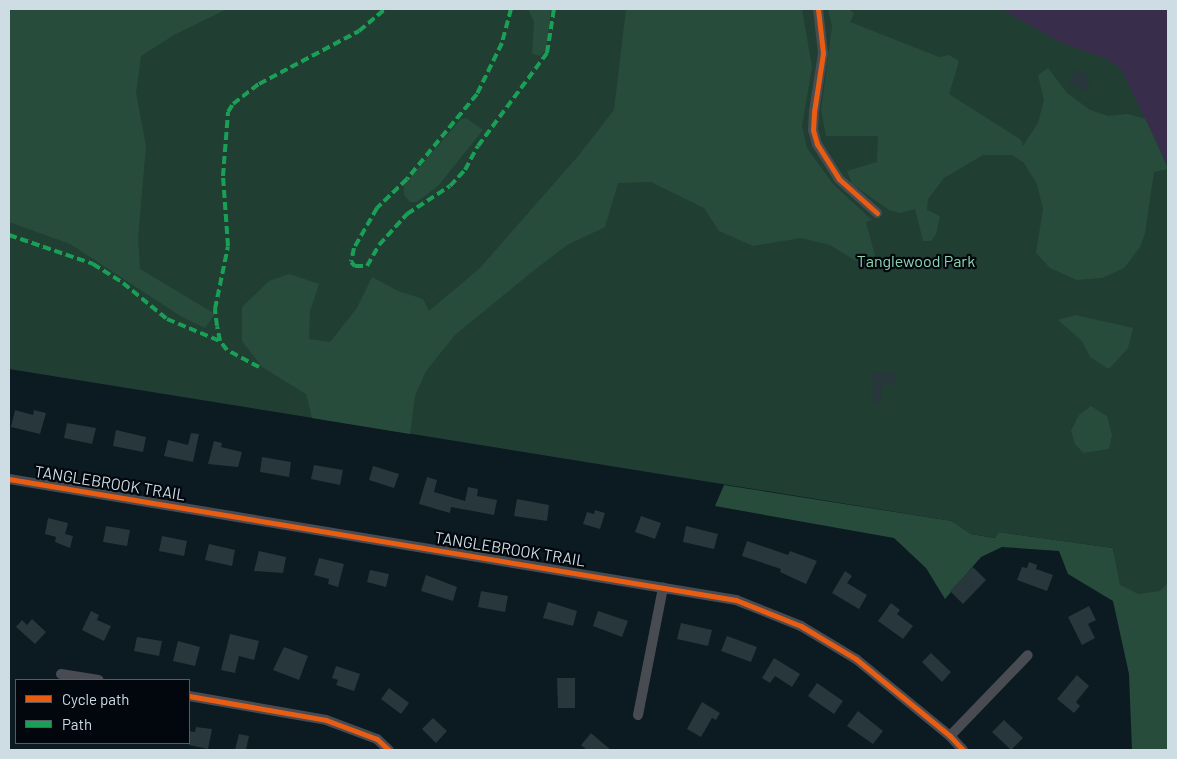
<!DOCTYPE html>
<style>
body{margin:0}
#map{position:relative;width:1177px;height:759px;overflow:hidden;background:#0c1a22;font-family:Barlow,sans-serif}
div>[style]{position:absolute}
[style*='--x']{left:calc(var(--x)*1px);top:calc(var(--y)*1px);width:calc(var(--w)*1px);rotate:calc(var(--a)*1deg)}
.green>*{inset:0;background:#203e32}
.forest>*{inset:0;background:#284c3c}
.water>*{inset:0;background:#382e4b}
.building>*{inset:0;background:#27373b}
.minor>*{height:10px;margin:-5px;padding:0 5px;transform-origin:5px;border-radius:5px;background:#484c52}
.quiet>*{height:4px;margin-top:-2px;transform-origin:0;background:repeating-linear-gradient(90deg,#1a9f57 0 8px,transparent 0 12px)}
.cycleway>*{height:5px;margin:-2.5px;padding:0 2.5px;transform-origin:2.5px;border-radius:2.5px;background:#e95d12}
span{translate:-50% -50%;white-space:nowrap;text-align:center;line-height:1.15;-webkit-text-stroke:4.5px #01070c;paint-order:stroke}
.park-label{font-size:16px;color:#8fd4b0}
.street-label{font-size:16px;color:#cedde4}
.frame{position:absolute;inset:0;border:10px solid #cedde4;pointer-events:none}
.legend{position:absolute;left:15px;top:679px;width:175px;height:65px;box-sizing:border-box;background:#01070c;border:1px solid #535d62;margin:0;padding:6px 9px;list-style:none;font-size:15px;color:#cedde4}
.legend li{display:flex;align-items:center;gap:10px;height:25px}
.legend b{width:25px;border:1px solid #535d62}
</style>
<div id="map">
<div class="green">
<div style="clip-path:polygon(9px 9px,1168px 9px,1168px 750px,1149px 750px,1113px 548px,999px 532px,996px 538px,971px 534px,952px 521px,9px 369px)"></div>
</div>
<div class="forest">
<div style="clip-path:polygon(9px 9px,227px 9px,174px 35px,141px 56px,136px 93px,146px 146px,138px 238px,140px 269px,215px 314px,205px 328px,182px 317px,70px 244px,9px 222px)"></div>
<div style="clip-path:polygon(528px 9px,551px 9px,546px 50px,540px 56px,532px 54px,534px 22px)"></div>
<div style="clip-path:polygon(626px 9px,802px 9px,812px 67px,802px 126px,807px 148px,833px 184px,872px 220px,866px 222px,875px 256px,856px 261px,830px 245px,801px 238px,753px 246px,719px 231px,704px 208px,651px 182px,618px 183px,605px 227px,567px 245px,528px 275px,455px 335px,426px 371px,415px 396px,410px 434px,312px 418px,306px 394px,262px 367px,242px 341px,242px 307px,269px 281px,289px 274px,319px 284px,310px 311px,309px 339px,330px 342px,357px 308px,372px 277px,398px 291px,423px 299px,429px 311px,480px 268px,579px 155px,614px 110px)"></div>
<div style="clip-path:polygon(828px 9px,850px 9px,854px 14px,850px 22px,939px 57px,949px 55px,959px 61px,949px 94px,1021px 140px,1023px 146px,1038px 123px,1044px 100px,1038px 75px,1048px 68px,1067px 93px,1090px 110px,1108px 116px,1127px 114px,1146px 119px,1168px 169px,1154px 172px,1145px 233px,1140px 247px,1124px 268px,1102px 278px,1077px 280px,1050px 268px,1036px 253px,1043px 209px,1037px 184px,1024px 163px,1012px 155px,983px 155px,944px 178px,928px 199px,927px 210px,940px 216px,936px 234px,931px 241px,923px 241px,915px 209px,900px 213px,889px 210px,852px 184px,847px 171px,877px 162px,878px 136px,826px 136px,821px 110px,832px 26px)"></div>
<div style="clip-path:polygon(466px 118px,483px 130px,438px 186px,417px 202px,410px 202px,404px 195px,404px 185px,461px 119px)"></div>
<div style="clip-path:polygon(1075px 315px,1133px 328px,1128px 348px,1109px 369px,1090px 357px,1082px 341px,1058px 320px)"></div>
<div style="clip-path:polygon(1091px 406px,1107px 416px,1112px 435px,1109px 449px,1083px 453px,1075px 444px,1071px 431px,1079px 415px)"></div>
<div style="clip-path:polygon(724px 485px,952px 521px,971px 534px,995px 538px,999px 532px,1113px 548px,1120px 585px,1138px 594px,1160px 591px,1168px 583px,1168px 750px,1132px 750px,1129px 674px,1113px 601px,1068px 574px,1059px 551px,1002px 547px,981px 557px,945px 599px,926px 568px,894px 538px,715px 506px)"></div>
</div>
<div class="water">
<div style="clip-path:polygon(1001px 9px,1168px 9px,1168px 166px,1121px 69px,1107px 59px,1060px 42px)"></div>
</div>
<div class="building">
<div style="clip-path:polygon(1076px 69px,1091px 79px,1085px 93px,1068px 82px)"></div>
<div style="clip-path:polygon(872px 371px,895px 372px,894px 385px,882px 385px,881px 404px,873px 404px)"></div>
<div style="clip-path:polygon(15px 410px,33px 415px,34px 410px,46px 413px,40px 434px,11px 427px)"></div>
<div style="clip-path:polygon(67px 423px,96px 428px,92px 444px,64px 438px)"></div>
<div style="clip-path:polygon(116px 430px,146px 437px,143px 452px,113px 446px)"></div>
<div style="clip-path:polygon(191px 433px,199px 434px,193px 462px,164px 456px,168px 440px,188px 445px)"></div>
<div style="clip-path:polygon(214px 441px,222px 443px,221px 447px,242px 452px,238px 467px,208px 464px)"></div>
<div style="clip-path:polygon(262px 457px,291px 462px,289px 477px,260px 472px)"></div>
<div style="clip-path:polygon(314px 465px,343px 470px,340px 485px,311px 479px)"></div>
<div style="clip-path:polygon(373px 466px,399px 474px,394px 488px,369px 480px)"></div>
<div style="clip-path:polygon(427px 477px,437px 480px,434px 492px,465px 501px,468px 487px,478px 489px,477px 496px,497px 500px,494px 515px,451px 507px,450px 513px,419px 504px)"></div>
<div style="clip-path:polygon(517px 499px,549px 505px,547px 521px,514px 516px)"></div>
<div style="clip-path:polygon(595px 510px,605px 513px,600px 529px,583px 524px,587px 512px,594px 514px)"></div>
<div style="clip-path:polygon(641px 516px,661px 523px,655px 539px,635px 532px)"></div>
<div style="clip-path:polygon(48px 518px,68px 523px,65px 534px,73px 536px,70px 548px,55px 542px,56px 537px,45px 534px)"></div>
<div style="clip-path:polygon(106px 526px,130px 530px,127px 546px,103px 542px)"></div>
<div style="clip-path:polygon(686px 526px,718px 534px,714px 549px,683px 542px)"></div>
<div style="clip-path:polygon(162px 536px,187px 541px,184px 556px,159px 551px)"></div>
<div style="clip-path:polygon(747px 541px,788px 555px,790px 551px,817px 561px,806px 584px,780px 572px,781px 569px,742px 556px)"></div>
<div style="clip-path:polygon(209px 544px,235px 550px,232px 566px,205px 560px)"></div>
<div style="clip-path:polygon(259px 551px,286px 557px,283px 573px,254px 571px)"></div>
<div style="clip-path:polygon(319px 558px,344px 564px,338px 587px,328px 584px,329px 579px,314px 575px)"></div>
<div style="clip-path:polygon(1029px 562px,1037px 565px,1036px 569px,1053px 575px,1047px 591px,1017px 580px,1022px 567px,1027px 568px)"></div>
<div style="clip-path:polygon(973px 567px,986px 580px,963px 604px,950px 591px)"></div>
<div style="clip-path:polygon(370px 570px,389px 574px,386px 587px,367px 582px)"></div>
<div style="clip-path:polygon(845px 571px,852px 576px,847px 583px,867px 595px,859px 609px,832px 593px)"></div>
<div style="clip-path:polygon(426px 575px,457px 587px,453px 601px,421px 591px)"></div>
<div style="clip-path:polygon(481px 591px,508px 596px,505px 612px,478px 607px)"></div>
<div style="clip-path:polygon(548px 602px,577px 611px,573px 626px,543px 618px)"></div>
<div style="clip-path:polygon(891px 603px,900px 610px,897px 614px,913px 626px,903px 639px,878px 621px)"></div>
<div style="clip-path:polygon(1089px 606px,1096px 620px,1088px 624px,1095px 638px,1082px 645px,1068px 617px)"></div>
<div style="clip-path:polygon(91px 611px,99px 615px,97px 620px,111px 626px,104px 641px,82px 630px)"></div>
<div style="clip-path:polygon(598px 611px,628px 621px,622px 637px,593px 626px)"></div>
<div style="clip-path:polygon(32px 619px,46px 632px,35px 644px,16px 627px,22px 620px,27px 625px)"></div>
<div style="clip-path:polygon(681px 623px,712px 630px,708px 646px,677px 639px)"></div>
<div style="clip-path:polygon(230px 634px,259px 641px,254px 660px,239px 656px,235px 673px,221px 670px)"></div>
<div style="clip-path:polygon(727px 636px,757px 647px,751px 662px,721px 651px)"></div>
<div style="clip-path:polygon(137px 637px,162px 641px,159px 656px,134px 651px)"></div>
<div style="clip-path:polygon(178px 641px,200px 647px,195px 666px,173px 661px)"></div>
<div style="clip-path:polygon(284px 647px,308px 656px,299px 680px,273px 670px)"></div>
<div style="clip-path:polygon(931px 653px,951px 672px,942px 682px,922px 662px)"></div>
<div style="clip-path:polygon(774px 658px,800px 674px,792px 687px,775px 676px,770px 683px,762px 678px)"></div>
<div style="clip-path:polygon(336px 666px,360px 674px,354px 691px,336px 685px,338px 680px,332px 678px)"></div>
<div style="clip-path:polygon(1077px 675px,1089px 686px,1076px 702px,1080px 706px,1074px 713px,1057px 699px)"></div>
<div style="clip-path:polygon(557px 678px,575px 678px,575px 708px,558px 708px)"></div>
<div style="clip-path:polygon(817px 683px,843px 701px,834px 714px,808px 696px)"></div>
<div style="clip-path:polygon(389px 688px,409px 703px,401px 714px,381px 699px)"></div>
<div style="clip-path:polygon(702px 702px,720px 713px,716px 720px,712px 718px,701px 737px,687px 729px)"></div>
<div style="clip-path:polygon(858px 711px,883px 731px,873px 744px,847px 726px)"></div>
<div style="clip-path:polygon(433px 718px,447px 731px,436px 743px,422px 729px)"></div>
<div style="clip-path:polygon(1004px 720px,1023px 738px,1011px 750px,992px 732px)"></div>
<div style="clip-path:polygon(196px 727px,212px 729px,208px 749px,189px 745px,189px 731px,195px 732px)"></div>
<div style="clip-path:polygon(591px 733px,611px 750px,587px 750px,581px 745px)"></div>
<div style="clip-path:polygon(239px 734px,249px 736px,246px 750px,235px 750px)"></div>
</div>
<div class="minor">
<div style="--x:818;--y:9;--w:44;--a:83.5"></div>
<div style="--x:823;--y:53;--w:60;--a:98.7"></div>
<div style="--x:814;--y:112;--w:18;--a:93"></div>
<div style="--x:813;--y:130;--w:15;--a:74"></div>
<div style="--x:817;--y:144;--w:41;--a:57.8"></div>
<div style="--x:839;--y:179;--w:51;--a:41.8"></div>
<div style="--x:9;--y:479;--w:737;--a:9.45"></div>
<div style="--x:736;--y:600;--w:70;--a:21.8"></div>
<div style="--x:801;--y:626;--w:64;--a:31"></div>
<div style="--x:856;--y:659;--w:122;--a:39.3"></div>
<div style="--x:950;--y:736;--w:19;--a:47"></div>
<div style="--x:61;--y:674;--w:38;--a:9"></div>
<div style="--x:189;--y:696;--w:139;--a:9.9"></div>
<div style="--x:326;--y:720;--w:54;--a:20.4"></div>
<div style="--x:377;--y:739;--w:16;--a:43"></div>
<div style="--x:638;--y:715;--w:130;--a:-78.9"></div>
<div style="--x:950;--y:736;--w:112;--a:-46.1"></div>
</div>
<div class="quiet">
<div style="--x:511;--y:9;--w:35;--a:105"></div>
<div style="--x:502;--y:43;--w:57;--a:116.1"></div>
<div style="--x:477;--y:94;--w:110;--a:129.5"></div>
<div style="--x:407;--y:179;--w:42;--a:136"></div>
<div style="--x:377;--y:208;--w:46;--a:119.9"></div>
<div style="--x:354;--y:248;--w:14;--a:102"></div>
<div style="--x:351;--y:262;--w:6;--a:45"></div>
<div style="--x:355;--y:266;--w:12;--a:0"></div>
<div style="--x:367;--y:266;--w:24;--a:-60"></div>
<div style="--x:379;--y:245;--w:42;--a:-47.9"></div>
<div style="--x:407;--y:214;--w:51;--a:-33.1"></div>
<div style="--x:450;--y:186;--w:22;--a:-47"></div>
<div style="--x:465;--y:170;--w:27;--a:-62"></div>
<div style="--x:478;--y:146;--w:116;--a:-53.4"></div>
<div style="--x:547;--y:53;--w:45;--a:-81"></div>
<div style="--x:9;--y:235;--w:89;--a:19"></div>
<div style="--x:93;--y:264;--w:36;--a:32"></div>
<div style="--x:123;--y:283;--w:57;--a:39.3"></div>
<div style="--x:167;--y:319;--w:57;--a:22.5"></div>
<div style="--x:259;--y:367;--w:36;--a:-152"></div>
<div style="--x:227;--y:350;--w:11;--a:-128"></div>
<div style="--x:220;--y:341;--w:15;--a:-101"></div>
<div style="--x:217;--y:326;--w:17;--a:-97"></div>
<div style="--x:215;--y:309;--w:64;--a:-78.3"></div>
<div style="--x:228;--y:246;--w:70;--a:-94.1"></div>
<div style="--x:223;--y:176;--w:64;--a:-85.5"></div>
<div style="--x:228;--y:112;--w:9;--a:-58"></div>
<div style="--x:233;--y:104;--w:33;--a:-38"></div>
<div style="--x:259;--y:84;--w:113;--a:-27.9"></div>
<div style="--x:359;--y:31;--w:34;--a:-40"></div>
</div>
<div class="cycleway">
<div style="--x:818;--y:9;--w:44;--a:83.5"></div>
<div style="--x:823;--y:53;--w:60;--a:98.7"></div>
<div style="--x:814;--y:112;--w:18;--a:93"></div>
<div style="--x:813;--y:130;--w:15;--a:74"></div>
<div style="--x:817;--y:144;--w:41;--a:57.8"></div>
<div style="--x:839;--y:179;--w:51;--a:41.8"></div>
<div style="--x:9;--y:479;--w:737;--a:9.45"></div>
<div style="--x:736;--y:600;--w:70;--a:21.8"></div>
<div style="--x:801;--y:626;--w:64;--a:31"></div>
<div style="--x:856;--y:659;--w:122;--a:39.3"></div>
<div style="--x:950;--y:736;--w:19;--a:47"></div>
<div style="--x:189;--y:696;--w:139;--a:9.9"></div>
<div style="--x:326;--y:720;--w:54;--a:20.4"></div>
<div style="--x:377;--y:739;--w:16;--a:43"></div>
</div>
<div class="park-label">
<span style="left:916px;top:261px">Tanglewood Park</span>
</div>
<div class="street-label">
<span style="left:110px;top:483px;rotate:9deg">TANGLEBROOK TRAIL</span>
<span style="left:510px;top:549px;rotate:9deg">TANGLEBROOK TRAIL</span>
</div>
<div class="frame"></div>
<ul class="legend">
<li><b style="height:6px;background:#e95d12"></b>Cycle path</li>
<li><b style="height:6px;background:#1a9f57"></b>Path</li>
</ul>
</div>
